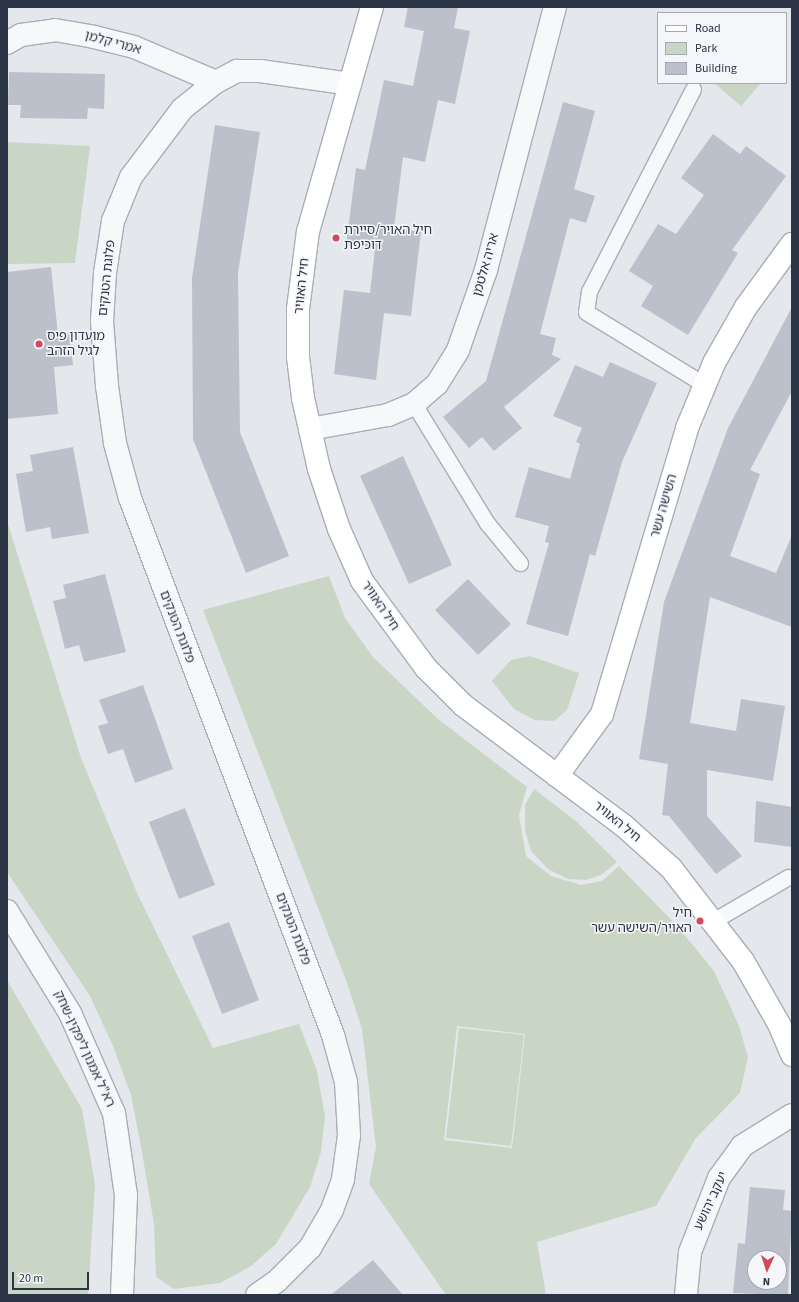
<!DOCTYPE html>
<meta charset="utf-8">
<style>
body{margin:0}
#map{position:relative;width:799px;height:1302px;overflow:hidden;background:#e4e7ec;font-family:"Source Sans 3","Noto Sans Hebrew",sans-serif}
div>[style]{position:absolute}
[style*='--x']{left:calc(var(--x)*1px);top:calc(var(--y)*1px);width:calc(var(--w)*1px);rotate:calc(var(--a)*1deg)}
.green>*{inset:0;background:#c9d6c5}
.building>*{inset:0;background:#bbc0ca}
.roads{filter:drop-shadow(1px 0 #a9aeb7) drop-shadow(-1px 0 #a9aeb7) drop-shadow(0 1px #a9aeb7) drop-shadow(0 -1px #a9aeb7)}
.lane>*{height:15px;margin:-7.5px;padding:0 7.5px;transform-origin:7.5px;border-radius:7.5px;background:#f7f8fa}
.street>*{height:22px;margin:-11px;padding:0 11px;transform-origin:11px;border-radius:11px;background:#f7f8fa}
.secondary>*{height:22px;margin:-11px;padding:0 11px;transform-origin:11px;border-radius:11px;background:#fff}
.dots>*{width:11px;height:11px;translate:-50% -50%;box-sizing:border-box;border:2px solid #f4f6f9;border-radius:50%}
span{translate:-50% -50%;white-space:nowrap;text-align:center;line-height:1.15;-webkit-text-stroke:3px #f4f6f9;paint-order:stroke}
.street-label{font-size:13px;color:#2b3445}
.poi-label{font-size:13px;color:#2b3445}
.left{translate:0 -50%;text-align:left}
.right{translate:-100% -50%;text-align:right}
.frame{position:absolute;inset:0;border:8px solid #2b3445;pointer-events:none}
.legend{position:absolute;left:657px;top:12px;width:130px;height:72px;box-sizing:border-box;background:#f4f6f9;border:1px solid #a4a8b1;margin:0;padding:5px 7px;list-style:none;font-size:12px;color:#2b3445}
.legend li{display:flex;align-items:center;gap:8px;height:20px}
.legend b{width:20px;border:1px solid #a4a8b1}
.north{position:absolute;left:747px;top:1250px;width:40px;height:40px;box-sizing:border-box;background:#f4f6f9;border:1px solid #a4a8b1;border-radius:50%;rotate:183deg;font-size:11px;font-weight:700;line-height:16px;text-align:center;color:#2b3445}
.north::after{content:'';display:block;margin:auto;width:14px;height:18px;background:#d1495b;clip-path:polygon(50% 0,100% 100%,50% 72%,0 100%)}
.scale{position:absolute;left:12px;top:1272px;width:77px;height:18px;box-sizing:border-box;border:2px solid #2b3445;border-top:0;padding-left:5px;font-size:12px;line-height:14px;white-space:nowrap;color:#2b3445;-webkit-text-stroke:3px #f4f6f9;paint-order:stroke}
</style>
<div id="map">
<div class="green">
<div style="clip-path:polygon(714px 83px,761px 83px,741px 106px)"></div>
<div style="clip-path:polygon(7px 142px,90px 146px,75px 263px,7px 264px)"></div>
<div style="clip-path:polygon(7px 521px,81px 758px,137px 893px,213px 1048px,299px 1024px,317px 1071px,325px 1117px,321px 1152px,310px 1187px,276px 1244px,251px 1266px,220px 1283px,174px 1289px,156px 1277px,154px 1224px,142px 1152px,131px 1095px,113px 1046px,90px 996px,7px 872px)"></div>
<div style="clip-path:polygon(evenodd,329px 576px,345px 618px,373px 657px,438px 719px,527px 787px,519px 815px,526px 856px,551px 876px,581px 885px,602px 881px,619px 866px,678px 927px,714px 971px,739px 1026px,748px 1057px,740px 1093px,696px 1138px,656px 1206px,537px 1242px,546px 1295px,446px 1295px,369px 1184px,376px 1147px,362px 1029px,347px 983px,203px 610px,329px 576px,457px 1026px,525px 1034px,512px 1148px,444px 1140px,457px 1026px)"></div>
<div style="clip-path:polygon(530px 656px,579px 673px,567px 710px,554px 721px,535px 720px,514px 709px,492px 681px,511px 660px)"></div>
<div style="clip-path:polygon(534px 789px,577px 822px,617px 862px,601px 875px,586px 880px,568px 879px,548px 869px,531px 851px,525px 830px,525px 805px)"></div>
<div style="clip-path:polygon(7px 980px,82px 1109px,95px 1184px,88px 1295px,7px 1295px)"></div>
<div style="clip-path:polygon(459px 1028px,524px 1035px,511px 1146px,446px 1138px)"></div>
</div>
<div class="building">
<div style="clip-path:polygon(408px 7px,458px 7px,454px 28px,470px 31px,455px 104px,438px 100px,425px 162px,403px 157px,394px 228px,421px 232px,411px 316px,384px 313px,376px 380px,334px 374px,344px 290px,370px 293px,375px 249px,346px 245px,356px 168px,365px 170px,384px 80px,413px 86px,424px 31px,404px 27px)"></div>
<div style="clip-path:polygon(9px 72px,105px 74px,104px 109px,88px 108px,87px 119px,20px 118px,21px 105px,8px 105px)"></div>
<div style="clip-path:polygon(563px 102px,595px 111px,574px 189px,595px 196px,586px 223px,570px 218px,540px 334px,556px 338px,552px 355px,561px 359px,504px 407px,522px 428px,494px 451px,482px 437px,469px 448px,443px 417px,486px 381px)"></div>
<div style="clip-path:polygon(215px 125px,260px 132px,238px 273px,240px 432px,289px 556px,246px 573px,193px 439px,192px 278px)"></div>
<div style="clip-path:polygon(713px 134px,740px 154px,746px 146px,786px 176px,732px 250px,738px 253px,688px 335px,641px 306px,653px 286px,629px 271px,658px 224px,676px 234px,704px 195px,681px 178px)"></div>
<div style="clip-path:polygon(51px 267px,58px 335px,69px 333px,73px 365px,54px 367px,58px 414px,7px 419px,7px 272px)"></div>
<div style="clip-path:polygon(792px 307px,792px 391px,750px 470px,760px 474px,730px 556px,776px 573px,792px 535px,792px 627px,710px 597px,690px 723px,736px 731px,741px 699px,785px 706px,773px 781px,707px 770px,707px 816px,742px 856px,716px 874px,669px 816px,662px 815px,668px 764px,639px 759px,664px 602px,728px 428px)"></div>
<div style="clip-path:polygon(610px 362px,657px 383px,622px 462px,595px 556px,590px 554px,568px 636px,526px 624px,549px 543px,545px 542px,549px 526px,515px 517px,529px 467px,570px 479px,580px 444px,576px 442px,582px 428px,553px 416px,575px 365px,603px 377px)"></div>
<div style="clip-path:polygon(73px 447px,89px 533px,52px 539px,50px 527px,26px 532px,16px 474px,33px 471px,30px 455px)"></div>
<div style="clip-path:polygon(403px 456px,452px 565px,409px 584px,360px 476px)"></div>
<div style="clip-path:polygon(105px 574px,126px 652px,84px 662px,79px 645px,65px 649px,53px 601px,66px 598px,63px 585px)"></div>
<div style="clip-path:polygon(468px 579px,511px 624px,478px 655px,435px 610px)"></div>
<div style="clip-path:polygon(143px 685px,173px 769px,135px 783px,123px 749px,108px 754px,98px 726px,108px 723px,99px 700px)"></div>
<div style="clip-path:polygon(756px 801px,792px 807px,792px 847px,754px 842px)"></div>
<div style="clip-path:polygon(185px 808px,215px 885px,179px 899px,149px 822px)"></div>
<div style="clip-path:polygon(229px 922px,259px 1000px,222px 1014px,192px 936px)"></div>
<div style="clip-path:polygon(evenodd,750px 1187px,785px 1190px,783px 1210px,792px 1211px,788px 1295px,733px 1293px,738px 1243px,745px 1244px,750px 1187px,755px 1258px,779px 1258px,779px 1282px,755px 1282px,755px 1258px)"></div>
<div style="clip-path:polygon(373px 1260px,403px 1295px,331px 1295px)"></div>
</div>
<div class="roads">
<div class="lane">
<div style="--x:693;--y:89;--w:227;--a:117.2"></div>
<div style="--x:589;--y:291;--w:21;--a:98"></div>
<div style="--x:586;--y:312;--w:140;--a:31.5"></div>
<div style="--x:414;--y:404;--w:140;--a:58.5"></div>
<div style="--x:487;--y:523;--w:52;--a:50.5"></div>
<div style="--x:713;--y:921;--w:87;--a:-30.4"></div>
</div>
<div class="street">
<div style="--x:7;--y:43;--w:16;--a:-30"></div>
<div style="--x:21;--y:35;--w:34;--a:-8"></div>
<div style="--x:55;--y:30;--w:40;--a:10"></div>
<div style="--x:94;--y:37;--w:41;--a:14"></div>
<div style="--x:134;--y:47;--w:89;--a:23.1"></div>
<div style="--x:310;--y:429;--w:79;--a:-10.2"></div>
<div style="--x:388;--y:415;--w:28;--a:-23"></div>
<div style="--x:414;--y:404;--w:30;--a:-41"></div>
<div style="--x:437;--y:384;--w:40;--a:-58"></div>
<div style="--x:458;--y:350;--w:85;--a:-70.7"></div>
<div style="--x:486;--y:270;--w:272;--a:-75.3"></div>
<div style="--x:7;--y:911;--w:120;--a:58.3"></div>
<div style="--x:70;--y:1013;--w:109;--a:66.3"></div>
<div style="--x:114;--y:1113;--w:83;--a:81.7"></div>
<div style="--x:126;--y:1195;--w:100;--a:92.3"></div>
<div style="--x:257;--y:1295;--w:24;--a:-35"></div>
<div style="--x:277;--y:1281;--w:47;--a:-45"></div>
<div style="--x:310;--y:1248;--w:44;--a:-59.9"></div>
<div style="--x:332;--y:1210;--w:33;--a:-70"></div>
<div style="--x:343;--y:1179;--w:44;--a:-82.2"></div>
<div style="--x:349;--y:1135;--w:53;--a:-93.2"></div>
<div style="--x:346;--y:1082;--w:49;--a:-105.5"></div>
<div style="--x:333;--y:1035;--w:574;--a:-110.71"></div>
<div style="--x:130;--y:498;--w:57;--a:-105.3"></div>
<div style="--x:115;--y:443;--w:58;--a:-98"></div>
<div style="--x:107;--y:386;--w:65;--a:-94.4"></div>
<div style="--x:102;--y:321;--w:48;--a:-86.4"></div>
<div style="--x:105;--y:273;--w:53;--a:-81.3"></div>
<div style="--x:113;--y:221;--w:48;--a:-67.8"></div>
<div style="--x:131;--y:177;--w:85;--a:-53.1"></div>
<div style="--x:182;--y:109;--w:43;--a:-38.5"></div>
<div style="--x:216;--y:82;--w:24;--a:-28"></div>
<div style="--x:237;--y:71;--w:23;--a:0"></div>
<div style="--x:260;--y:71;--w:91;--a:8.2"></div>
<div style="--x:686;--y:1295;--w:43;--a:-84.7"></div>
<div style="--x:690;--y:1252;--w:79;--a:-68.6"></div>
<div style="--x:719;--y:1178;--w:39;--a:-54"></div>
<div style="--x:742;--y:1146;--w:59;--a:-31.8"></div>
</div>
<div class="secondary">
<div style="--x:372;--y:7;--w:233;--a:105.9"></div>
<div style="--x:308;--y:231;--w:79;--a:97.3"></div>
<div style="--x:298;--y:309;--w:48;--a:90"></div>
<div style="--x:298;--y:357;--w:41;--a:83"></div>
<div style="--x:303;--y:398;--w:73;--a:77.3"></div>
<div style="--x:319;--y:469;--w:63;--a:71.6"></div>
<div style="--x:339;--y:529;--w:57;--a:66.1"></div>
<div style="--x:362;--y:581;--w:108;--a:53.7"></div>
<div style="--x:426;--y:668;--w:52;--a:45"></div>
<div style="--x:463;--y:705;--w:200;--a:36.9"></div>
<div style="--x:623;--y:825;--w:64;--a:41.9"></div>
<div style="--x:671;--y:868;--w:118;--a:52.3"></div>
<div style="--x:743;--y:961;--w:73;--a:60.3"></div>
<div style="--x:779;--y:1024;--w:34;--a:67"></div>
<div style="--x:557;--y:776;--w:77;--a:-54"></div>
<div style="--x:602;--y:714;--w:298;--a:-73.4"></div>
<div style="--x:687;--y:428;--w:70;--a:-67.4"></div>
<div style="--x:714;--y:363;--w:64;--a:-60.3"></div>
<div style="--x:746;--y:307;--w:78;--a:-53.9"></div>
</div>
</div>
<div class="dots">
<div style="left:336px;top:238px;background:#d1495b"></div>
<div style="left:39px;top:344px;background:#d1495b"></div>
<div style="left:700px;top:921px;background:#d1495b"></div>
</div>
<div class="street-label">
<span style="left:113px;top:43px;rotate:15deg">אמרי קלמן</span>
<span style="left:486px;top:265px;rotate:-74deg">אריה אלטמן</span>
<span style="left:107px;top:278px;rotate:-84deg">פלוגת הטנקים</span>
<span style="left:302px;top:286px;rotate:-84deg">חיל האוויר</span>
<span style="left:664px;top:506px;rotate:-74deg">השישה עשר</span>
<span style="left:380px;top:606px;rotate:56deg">חיל האוויר</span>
<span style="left:177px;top:627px;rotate:69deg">פלוגת הטנקים</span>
<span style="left:617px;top:822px;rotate:39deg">חיל האוויר</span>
<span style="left:293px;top:929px;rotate:69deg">פלוגת הטנקים</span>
<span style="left:84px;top:1049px;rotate:65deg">רא"ל אמנון ליפקין-שחק</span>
<span style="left:711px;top:1201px;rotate:-65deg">יעקב יהושע</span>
</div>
<div class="poi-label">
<span class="left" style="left:344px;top:238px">חיל האויר/סיירת<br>דוכיפת</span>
<span class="left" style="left:47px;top:344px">מועדון פיס<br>לגיל הזהב</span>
<span class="right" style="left:692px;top:921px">חיל<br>האויר/השישה עשר</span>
</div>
<div class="frame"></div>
<ul class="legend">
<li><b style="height:5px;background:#fff"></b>Road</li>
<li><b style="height:11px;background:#c9d6c5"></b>Park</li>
<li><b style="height:11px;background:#bbc0ca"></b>Building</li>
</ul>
<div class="north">N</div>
<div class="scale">20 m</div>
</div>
